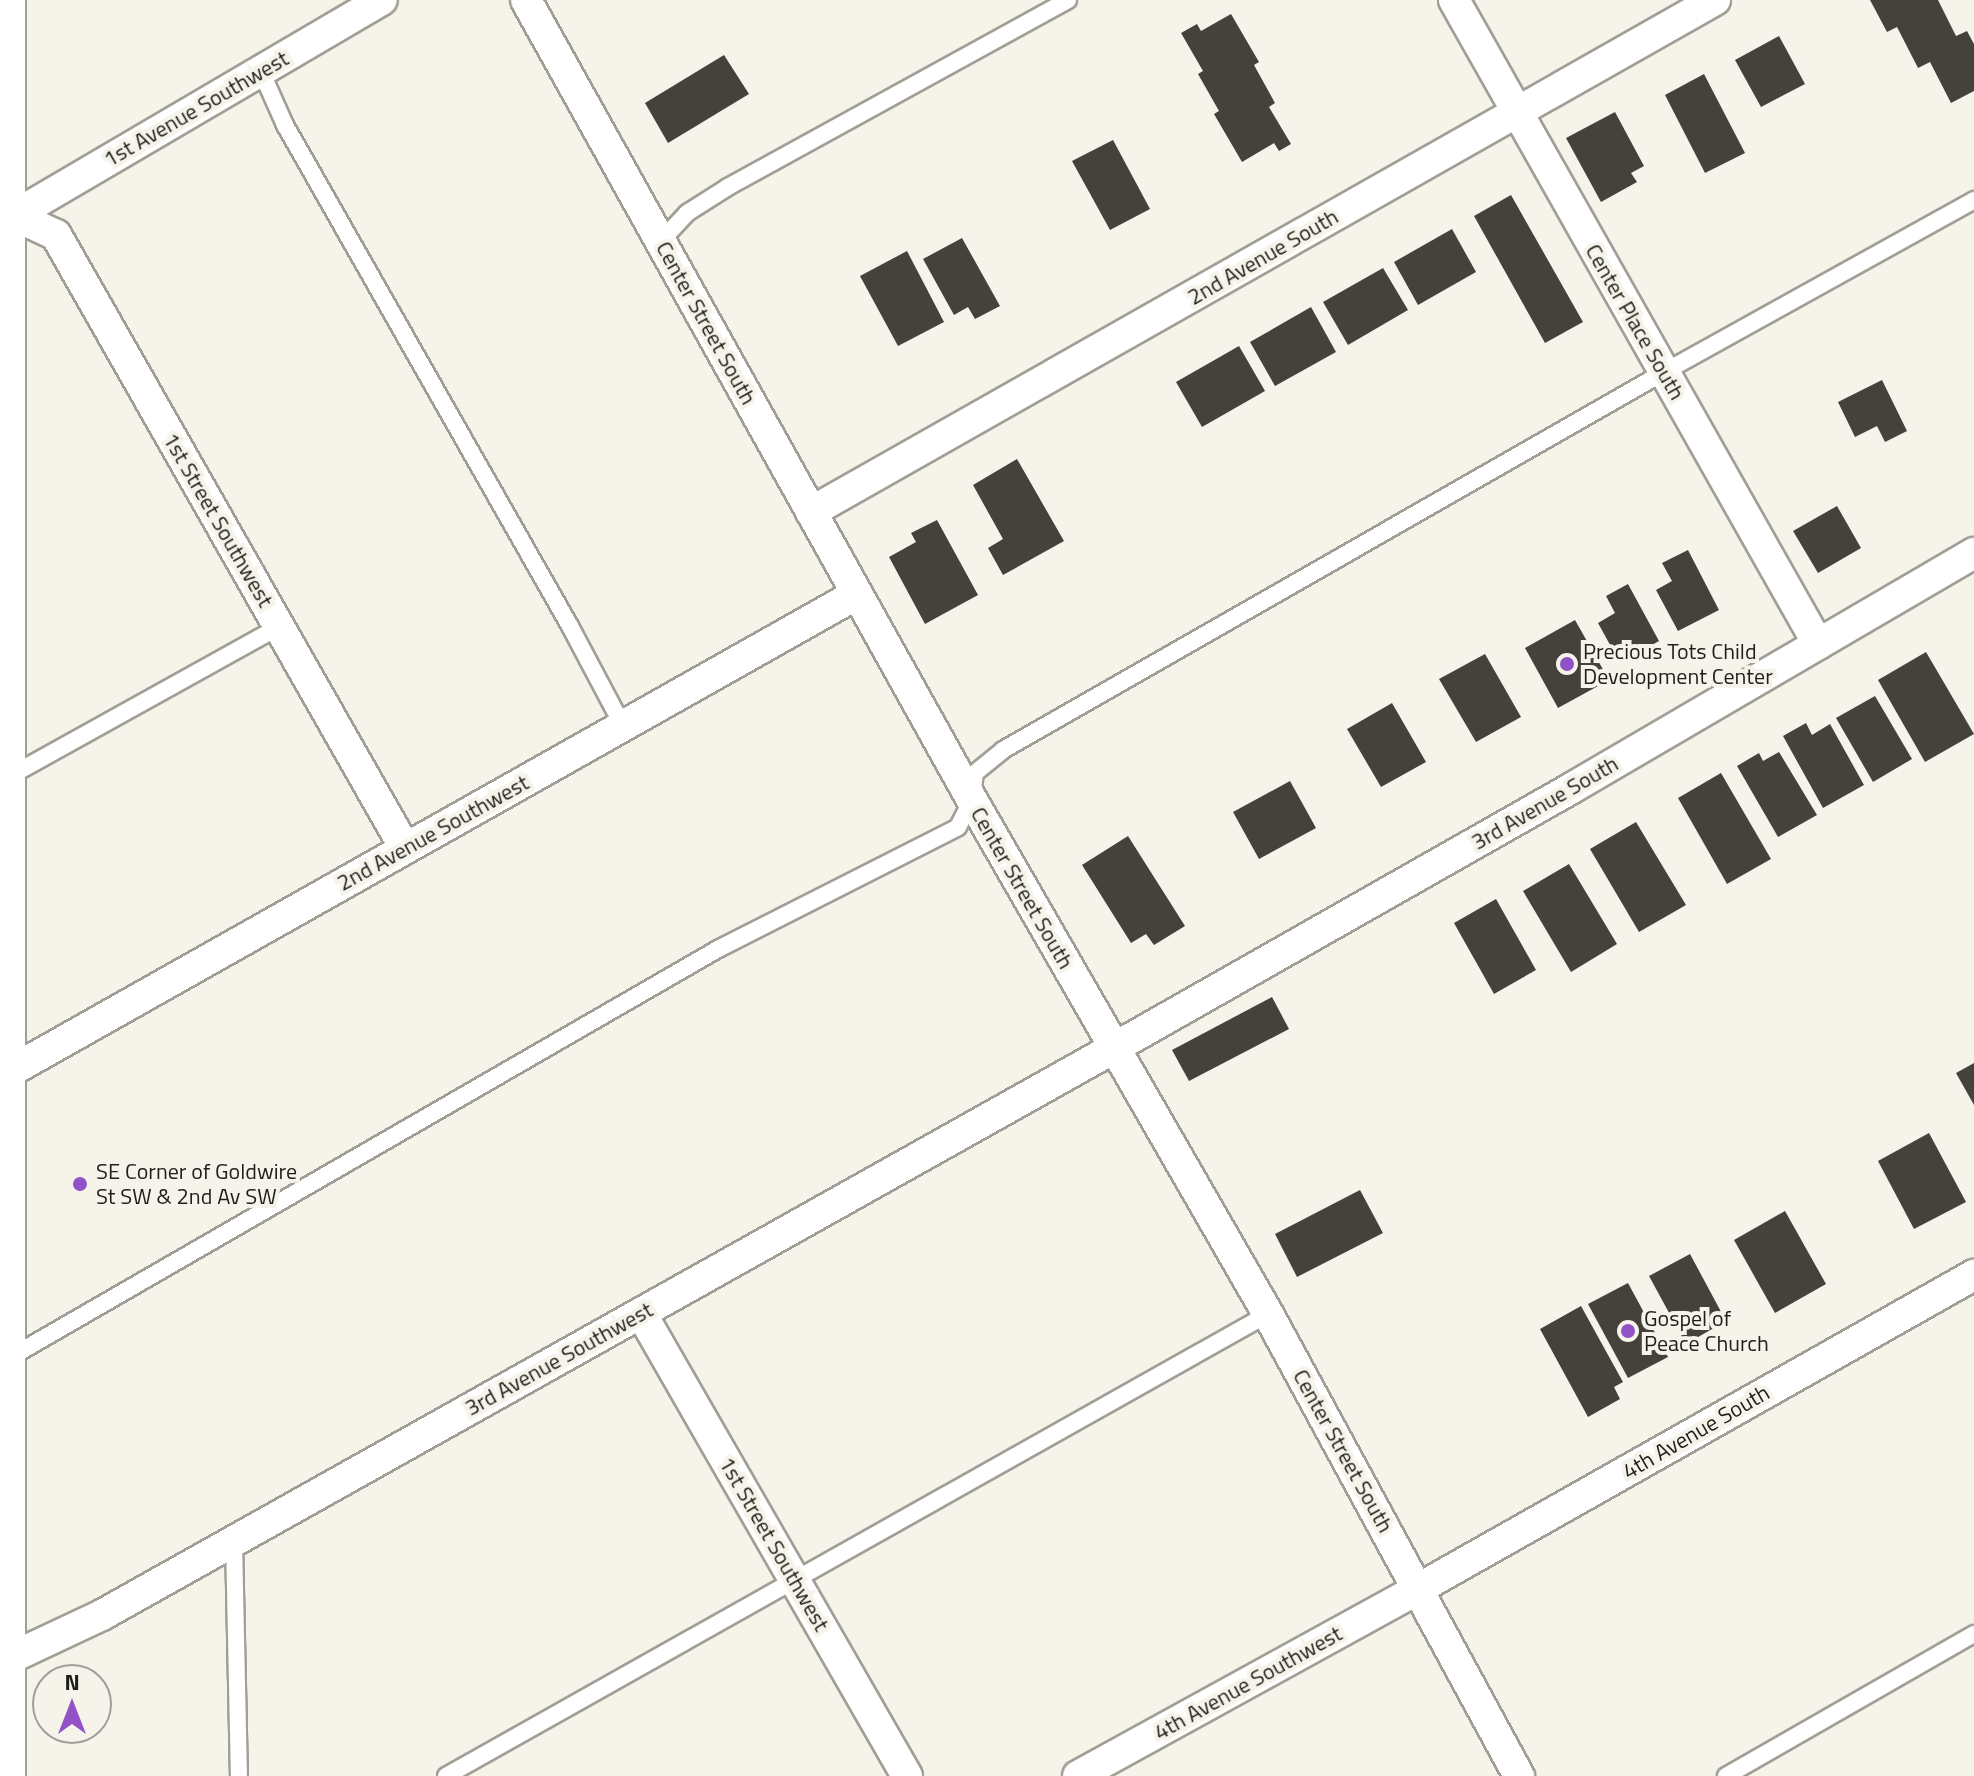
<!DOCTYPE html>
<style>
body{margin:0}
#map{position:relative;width:1974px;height:1776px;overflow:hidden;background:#f6f4ea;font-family:"Titillium Web",sans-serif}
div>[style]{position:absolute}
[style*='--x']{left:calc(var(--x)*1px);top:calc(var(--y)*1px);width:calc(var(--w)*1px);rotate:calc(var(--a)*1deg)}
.building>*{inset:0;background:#44423a}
.roads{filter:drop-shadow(2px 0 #a19f95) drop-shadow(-2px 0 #a19f95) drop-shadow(0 2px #a19f95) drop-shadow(0 -2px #a19f95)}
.lane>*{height:16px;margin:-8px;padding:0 8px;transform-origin:8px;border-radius:8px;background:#fff}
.street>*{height:30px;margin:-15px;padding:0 15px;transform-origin:15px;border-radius:15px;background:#fff}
.dots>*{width:22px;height:22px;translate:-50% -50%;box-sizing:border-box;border:4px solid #f6f4ea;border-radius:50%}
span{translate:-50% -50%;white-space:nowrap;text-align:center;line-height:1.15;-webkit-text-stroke:8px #f6f4ea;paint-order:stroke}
.street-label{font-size:22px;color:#1e1e1a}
.poi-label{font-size:22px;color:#1e1e1a}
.left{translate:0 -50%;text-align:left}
.north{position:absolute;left:32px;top:1664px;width:80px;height:80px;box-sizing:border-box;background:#f6f4ea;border:2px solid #a09e97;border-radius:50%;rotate:0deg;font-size:22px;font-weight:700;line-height:32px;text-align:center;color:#1e1e1a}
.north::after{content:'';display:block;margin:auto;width:28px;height:36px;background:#9251c6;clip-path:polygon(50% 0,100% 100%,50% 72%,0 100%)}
</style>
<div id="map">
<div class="building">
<div style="clip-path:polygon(1870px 0,1938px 0,1956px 36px,1967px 31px,1974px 44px,1974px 91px,1951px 103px,1930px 62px,1918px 68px,1897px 27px,1887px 32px)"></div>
<div style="clip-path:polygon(1231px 14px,1259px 62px,1254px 65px,1275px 103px,1269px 107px,1291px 144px,1279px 151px,1274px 143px,1242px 162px,1214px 114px,1219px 111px,1198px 74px,1203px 71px,1181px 33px,1197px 24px,1201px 31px)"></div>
<div style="clip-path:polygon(1779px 36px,1805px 84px,1761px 107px,1735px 60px)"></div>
<div style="clip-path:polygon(724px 55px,749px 94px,668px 143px,645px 103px)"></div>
<div style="clip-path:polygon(1704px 74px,1745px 153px,1705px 173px,1665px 95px)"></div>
<div style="clip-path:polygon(1615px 112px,1644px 166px,1631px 173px,1637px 182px,1601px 202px,1566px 138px)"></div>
<div style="clip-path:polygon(1113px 140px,1150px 209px,1110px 230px,1072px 161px)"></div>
<div style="clip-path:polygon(1511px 195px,1583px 322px,1545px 343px,1474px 216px)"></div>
<div style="clip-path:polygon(1452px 229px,1476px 272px,1418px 305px,1394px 262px)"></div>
<div style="clip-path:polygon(962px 238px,1000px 306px,975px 319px,968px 307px,954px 315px,923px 259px)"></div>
<div style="clip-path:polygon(907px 251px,944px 322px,898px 346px,860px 276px)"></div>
<div style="clip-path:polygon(1383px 268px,1408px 310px,1348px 345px,1323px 302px)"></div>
<div style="clip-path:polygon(1311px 307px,1336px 352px,1275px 386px,1250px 342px)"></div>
<div style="clip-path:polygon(1239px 346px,1265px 391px,1202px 427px,1176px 382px)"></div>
<div style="clip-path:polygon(1882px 380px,1907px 431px,1885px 442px,1877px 426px,1855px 437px,1838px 402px)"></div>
<div style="clip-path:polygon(1017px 459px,1064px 541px,1003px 575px,988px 548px,1003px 539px,973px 485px)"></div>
<div style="clip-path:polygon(1837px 506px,1861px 548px,1818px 573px,1793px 531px)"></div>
<div style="clip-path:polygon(937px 520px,978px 595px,925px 624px,889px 557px,916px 542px,911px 533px)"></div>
<div style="clip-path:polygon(1688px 550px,1719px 610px,1678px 631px,1656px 590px,1672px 581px,1662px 563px)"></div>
<div style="clip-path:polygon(1628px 584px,1659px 641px,1620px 663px,1598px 623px,1615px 613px,1606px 596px)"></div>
<div style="clip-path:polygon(1575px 620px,1609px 680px,1558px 708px,1525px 648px)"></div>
<div style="clip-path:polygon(1926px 652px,1974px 734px,1925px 762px,1878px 680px)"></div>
<div style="clip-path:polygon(1485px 654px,1521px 717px,1476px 742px,1439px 679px)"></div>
<div style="clip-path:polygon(1875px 696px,1912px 759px,1873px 782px,1836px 718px)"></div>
<div style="clip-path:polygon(1392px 703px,1426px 762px,1381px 787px,1347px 729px)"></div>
<div style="clip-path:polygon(1806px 723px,1812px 735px,1830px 724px,1864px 785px,1823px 808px,1783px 736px)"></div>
<div style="clip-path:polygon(1779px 752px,1817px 815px,1778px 837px,1737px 766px,1759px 753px,1763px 761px)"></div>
<div style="clip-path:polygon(1721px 773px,1771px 859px,1727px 884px,1678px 798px)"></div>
<div style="clip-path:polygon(1290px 781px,1316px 828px,1259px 859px,1233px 812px)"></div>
<div style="clip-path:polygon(1636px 822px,1686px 905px,1639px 932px,1590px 849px)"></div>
<div style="clip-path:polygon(1128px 836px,1185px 926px,1154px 945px,1146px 934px,1131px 943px,1082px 865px)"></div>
<div style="clip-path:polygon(1569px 864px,1617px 944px,1571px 972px,1523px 891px)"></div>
<div style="clip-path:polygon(1496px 899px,1536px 970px,1494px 994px,1454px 923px)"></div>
<div style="clip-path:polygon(1272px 997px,1289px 1029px,1189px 1081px,1172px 1050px)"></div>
<div style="clip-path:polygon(1974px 1063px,1974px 1105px,1956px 1073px)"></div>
<div style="clip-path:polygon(1929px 1133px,1966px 1202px,1914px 1229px,1878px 1161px)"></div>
<div style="clip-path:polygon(1360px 1190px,1383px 1233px,1297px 1277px,1275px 1234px)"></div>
<div style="clip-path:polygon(1785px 1211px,1826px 1284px,1775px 1313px,1734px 1240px)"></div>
<div style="clip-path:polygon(1690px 1254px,1726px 1321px,1686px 1344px,1649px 1276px)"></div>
<div style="clip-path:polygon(1628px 1283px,1668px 1357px,1628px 1378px,1588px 1304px)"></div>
<div style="clip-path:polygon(1581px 1306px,1623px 1382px,1614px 1387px,1620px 1399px,1588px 1417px,1540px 1329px)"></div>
</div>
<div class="roads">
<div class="lane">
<div style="--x:261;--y:71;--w:59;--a:66"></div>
<div style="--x:285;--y:125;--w:576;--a:60.37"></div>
<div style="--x:570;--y:626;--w:113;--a:62.1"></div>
<div style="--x:661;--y:241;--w:38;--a:-47"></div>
<div style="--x:687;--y:213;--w:49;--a:-32.4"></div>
<div style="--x:728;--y:187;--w:388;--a:-28.8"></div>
<div style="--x:8;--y:777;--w:310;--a:-29"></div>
<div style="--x:9;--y:1358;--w:819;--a:-29.98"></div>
<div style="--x:718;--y:949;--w:269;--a:-26.9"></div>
<div style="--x:958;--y:827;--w:30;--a:-63"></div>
<div style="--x:972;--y:800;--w:27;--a:-84"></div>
<div style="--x:975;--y:773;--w:36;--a:-39"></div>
<div style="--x:1003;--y:750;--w:761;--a:-29.76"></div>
<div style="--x:1664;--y:372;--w:355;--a:-29"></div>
<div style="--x:234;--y:1541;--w:235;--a:88.8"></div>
<div style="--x:446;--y:1776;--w:943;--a:-29.34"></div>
<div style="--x:1726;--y:1776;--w:286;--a:-29.8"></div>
</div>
<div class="street">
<div style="--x:526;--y:0;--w:916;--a:60.86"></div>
<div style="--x:972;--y:800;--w:593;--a:60.06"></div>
<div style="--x:1268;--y:1314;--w:526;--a:61.49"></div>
<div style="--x:1454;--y:0;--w:740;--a:60.52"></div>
<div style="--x:10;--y:218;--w:16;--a:11"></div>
<div style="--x:26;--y:221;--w:33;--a:25"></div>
<div style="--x:56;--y:235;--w:705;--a:60.35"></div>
<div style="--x:10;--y:218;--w:431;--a:-30.4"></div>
<div style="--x:811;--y:512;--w:1039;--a:-29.53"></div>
<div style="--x:9;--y:1072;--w:973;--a:-29.41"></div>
<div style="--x:641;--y:1313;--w:534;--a:60.12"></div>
<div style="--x:0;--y:1663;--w:113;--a:-25.2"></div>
<div style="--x:102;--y:1615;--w:1160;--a:-29.26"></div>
<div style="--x:1114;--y:1048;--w:527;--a:-29.58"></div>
<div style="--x:1572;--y:788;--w:466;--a:-30.3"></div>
<div style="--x:10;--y:1776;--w:1776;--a:-90"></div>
<div style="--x:1078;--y:1776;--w:388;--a:-28.8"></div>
<div style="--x:1418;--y:1589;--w:639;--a:-29.46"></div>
</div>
</div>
<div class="dots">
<div style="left:1567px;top:664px;background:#9251c6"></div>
<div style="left:80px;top:1184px;background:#9251c6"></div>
<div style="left:1628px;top:1331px;background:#9251c6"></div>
</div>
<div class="street-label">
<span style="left:196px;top:109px;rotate:-30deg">1st Avenue Southwest</span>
<span style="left:1263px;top:257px;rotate:-30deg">2nd Avenue South</span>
<span style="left:1635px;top:322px;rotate:60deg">Center Place South</span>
<span style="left:706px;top:323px;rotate:61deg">Center Street South</span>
<span style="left:218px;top:520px;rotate:60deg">1st Street Southwest</span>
<span style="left:1545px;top:803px;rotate:-30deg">3rd Avenue South</span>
<span style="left:433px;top:833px;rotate:-29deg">2nd Avenue Southwest</span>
<span style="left:1022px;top:888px;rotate:60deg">Center Street South</span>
<span style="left:559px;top:1359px;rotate:-29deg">3rd Avenue Southwest</span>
<span style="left:1696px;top:1432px;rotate:-30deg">4th Avenue South</span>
<span style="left:1343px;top:1451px;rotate:61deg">Center Street South</span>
<span style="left:774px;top:1544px;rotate:60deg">1st Street Southwest</span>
<span style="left:1248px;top:1683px;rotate:-29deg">4th Avenue Southwest</span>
</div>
<div class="poi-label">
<span class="left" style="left:1583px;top:664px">Precious Tots Child<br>Development Center</span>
<span class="left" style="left:96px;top:1184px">SE Corner of Goldwire<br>St SW &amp; 2nd Av SW</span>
<span class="left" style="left:1644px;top:1331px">Gospel of<br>Peace Church</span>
</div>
<div class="north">N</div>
</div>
